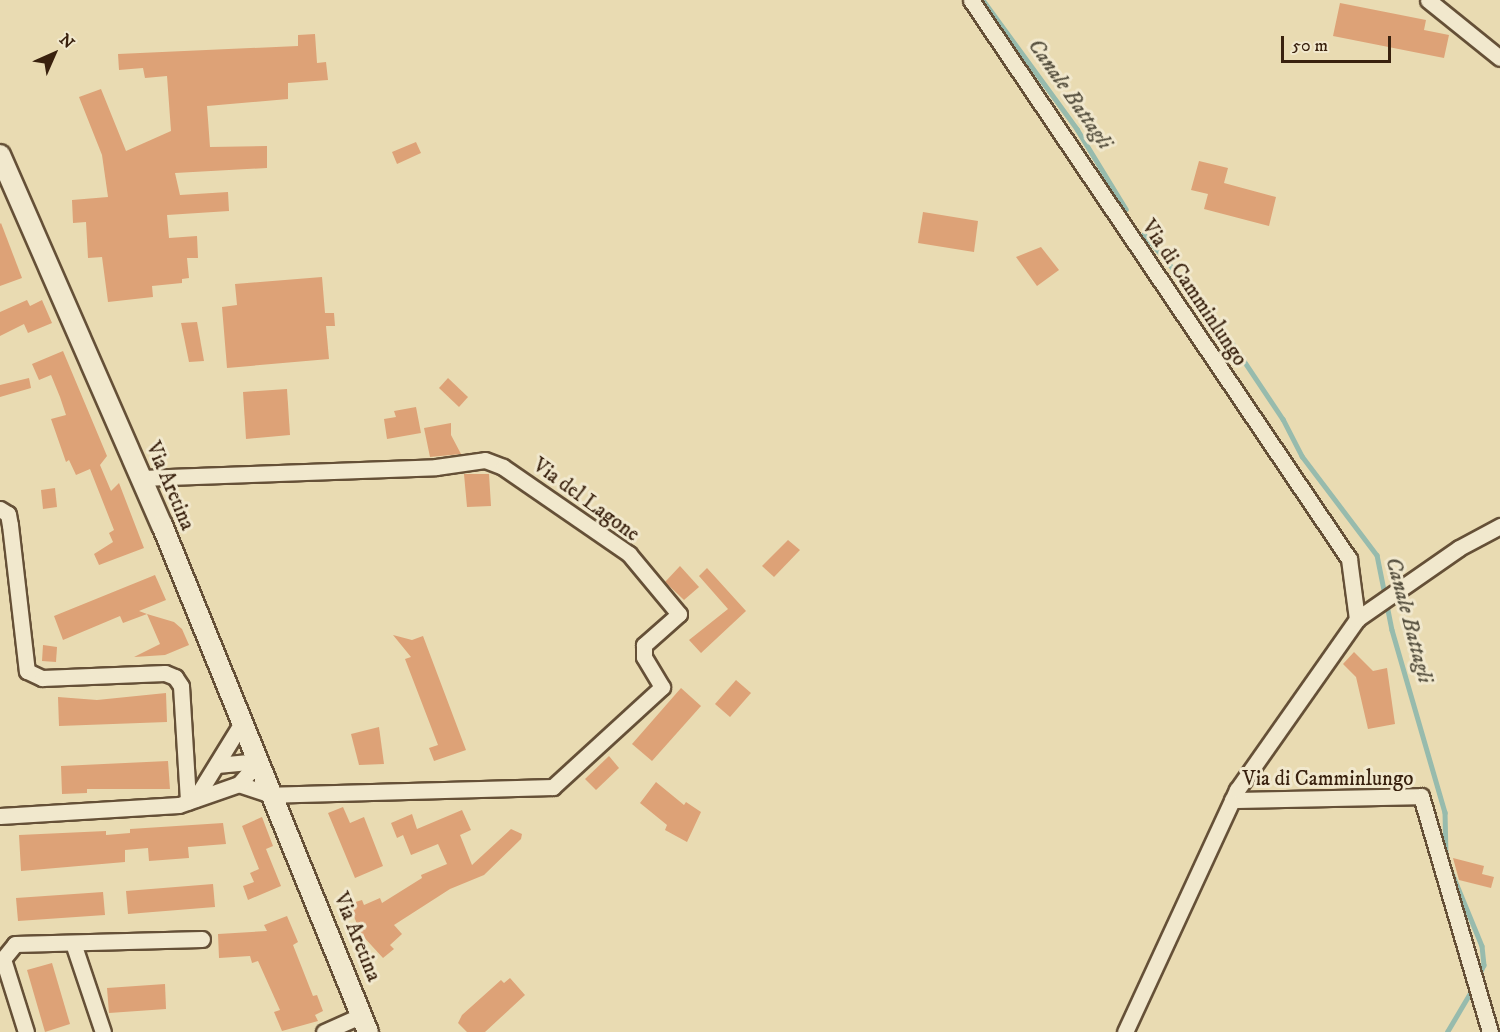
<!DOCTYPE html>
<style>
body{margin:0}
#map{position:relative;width:1500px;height:1032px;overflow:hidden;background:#e9dbb2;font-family:"IM FELL DW Pica",serif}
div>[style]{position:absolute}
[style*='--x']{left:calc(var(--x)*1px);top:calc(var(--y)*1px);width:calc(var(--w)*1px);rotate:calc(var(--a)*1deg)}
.stream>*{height:4.5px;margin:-2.25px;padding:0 2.25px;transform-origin:2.25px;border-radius:2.25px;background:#97bbad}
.building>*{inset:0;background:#dda277}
.roads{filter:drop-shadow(2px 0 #655037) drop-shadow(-2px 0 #655037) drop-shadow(0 2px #655037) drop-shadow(0 -2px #655037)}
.minor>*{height:15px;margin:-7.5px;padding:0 7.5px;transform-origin:7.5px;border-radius:7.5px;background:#f1e8cd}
.tertiary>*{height:20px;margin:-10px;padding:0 10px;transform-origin:10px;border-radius:10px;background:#f1e8cd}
span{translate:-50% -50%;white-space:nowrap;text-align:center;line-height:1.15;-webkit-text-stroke:6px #f1e8cd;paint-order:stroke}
.street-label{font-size:21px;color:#39210e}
.water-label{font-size:22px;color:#554f3e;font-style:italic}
.north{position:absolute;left:24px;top:24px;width:60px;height:60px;-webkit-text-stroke:4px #f1e8cd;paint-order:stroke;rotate:45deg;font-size:16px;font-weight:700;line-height:24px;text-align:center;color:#39210e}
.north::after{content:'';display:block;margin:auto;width:21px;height:27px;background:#39210e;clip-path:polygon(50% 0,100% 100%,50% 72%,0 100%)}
.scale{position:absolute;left:1281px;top:36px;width:110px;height:27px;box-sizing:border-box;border:3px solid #39210e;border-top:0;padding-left:8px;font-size:18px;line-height:21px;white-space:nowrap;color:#39210e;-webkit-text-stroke:4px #f1e8cd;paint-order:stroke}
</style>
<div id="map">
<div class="stream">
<div style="--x:983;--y:0;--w:160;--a:53.9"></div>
<div style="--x:1077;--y:129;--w:94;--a:58.5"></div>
<div style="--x:1144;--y:234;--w:115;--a:49.9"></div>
<div style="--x:1218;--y:322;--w:117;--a:56.2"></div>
<div style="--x:1283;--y:419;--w:42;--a:62.8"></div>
<div style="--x:1302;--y:456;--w:124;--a:52.9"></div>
<div style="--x:1377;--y:555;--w:76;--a:78.7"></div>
<div style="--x:1392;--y:630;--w:190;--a:73.8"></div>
<div style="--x:1445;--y:812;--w:45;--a:88.7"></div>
<div style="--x:1450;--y:868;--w:84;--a:67.7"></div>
<div style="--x:1482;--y:946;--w:19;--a:84"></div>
<div style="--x:1484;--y:965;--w:14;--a:115"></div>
<div style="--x:1447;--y:1032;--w:51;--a:-59.4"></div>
</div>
<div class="building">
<div style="clip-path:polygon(1340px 3px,1426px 20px,1424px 30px,1449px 35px,1444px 58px,1333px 36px)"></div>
<div style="clip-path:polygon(315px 34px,317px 63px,326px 62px,328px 80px,288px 83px,288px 99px,207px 106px,210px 147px,267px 146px,267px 168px,175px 173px,180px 195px,228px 192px,229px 211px,167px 215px,169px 238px,197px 236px,198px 258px,187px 258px,189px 278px,182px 279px,182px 283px,152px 286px,153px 297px,108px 302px,102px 257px,88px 258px,86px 222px,73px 223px,72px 200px,108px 197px,102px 155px,79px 97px,101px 89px,126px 151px,171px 131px,167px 76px,145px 78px,143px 68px,119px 70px,118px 54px,298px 46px,298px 35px)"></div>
<div style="clip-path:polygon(416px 142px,421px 153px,397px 164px,392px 152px)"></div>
<div style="clip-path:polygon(1199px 161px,1228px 168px,1224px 183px,1276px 197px,1269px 226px,1204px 209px,1208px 194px,1191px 190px)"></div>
<div style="clip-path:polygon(923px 212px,978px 221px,974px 252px,918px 243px)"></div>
<div style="clip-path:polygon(1px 223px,22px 278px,0 286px,0 224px)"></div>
<div style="clip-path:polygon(1041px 247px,1059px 270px,1037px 286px,1016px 257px)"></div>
<div style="clip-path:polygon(322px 277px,325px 313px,334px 313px,335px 326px,326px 326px,329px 359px,227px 368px,222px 307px,237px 305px,235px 284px)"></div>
<div style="clip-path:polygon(27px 300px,30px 306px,42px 300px,52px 323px,28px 333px,24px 324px,0 336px,0 312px)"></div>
<div style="clip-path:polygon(197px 322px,204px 361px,189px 362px,181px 323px)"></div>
<div style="clip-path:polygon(63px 351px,107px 456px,100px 465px,111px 491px,119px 483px,144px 548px,99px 565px,94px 554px,113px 542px,109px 533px,114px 530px,90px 469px,76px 475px,69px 460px,66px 462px,51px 419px,66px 415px,60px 397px,51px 375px,39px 380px,32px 364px)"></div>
<div style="clip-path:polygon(29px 378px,31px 388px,0 397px,0 385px)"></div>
<div style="clip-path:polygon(448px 378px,468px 397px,459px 407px,439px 388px)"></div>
<div style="clip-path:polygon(287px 389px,290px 435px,246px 439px,243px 392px)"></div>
<div style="clip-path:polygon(416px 407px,421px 433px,387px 439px,384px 419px,396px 417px,394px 411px)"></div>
<div style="clip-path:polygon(451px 423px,451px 435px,461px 454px,430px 457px,424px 428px)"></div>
<div style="clip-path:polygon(464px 474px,489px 474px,491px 506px,467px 507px)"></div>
<div style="clip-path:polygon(55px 488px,57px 507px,43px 509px,41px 490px)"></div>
<div style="clip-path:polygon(788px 540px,800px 550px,774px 577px,762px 566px)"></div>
<div style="clip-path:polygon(680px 566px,699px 587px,684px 600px,665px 582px)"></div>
<div style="clip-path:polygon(707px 568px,746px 611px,701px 653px,689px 640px,728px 609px,699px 576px)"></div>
<div style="clip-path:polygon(155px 575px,166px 600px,139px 611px,147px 614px,123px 623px,120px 616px,63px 640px,54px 616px)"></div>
<div style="clip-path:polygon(147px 614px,174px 622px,182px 629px,189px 645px,165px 655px,134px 657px,160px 644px)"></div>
<div style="clip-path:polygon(393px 635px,412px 640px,423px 636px,466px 750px,434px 761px,429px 748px,438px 745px,405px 659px,411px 657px)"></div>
<div style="clip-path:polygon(43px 645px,57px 647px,56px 662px,42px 661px)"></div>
<div style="clip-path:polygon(1354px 652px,1373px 671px,1387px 668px,1395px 724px,1368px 729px,1356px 677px,1343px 664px)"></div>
<div style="clip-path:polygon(736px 680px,751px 693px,730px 717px,715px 704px)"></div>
<div style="clip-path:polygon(681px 688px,701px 706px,652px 761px,632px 744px)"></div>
<div style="clip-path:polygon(166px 693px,167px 722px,59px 726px,58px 697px,97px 700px)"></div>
<div style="clip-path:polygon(379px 727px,384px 764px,359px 765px,351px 734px)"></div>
<div style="clip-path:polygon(609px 756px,619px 768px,596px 790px,585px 779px)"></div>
<div style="clip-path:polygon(168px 761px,170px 789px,87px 789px,87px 793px,62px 794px,61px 766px)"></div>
<div style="clip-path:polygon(656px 782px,684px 805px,686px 802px,701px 812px,687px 842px,665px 830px,667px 825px,640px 803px)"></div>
<div style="clip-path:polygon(343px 807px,350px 823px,364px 817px,383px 866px,355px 878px,328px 813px)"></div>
<div style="clip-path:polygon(462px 810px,471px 830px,460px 835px,472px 865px,511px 829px,522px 834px,521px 839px,484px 875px,450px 889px,394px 925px,402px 934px,390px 945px,394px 949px,383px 958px,361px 934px,349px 904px,362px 900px,364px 905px,380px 898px,382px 903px,422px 878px,421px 875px,447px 864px,438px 844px,411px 855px,403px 835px,397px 838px,391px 823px,412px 814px,417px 829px)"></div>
<div style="clip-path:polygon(262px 817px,273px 846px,266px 849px,281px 886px,248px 900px,243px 886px,254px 882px,250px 873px,259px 869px,242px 826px)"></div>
<div style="clip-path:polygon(223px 823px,226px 844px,188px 847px,189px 858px,149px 861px,148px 848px,125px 850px,125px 862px,21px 871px,19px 835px,106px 831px,106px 835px,130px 833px,130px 829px)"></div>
<div style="clip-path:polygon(1453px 858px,1484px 866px,1482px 874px,1494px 877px,1491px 888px,1459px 880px)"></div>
<div style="clip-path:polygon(213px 884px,215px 907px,128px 914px,126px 891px)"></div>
<div style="clip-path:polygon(103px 892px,105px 915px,18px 921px,16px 898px)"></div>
<div style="clip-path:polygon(287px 916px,298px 942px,293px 945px,313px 996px,317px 995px,323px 1011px,315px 1015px,318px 1021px,282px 1031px,274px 1012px,280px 1010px,258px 961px,252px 963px,250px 956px,219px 958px,218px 934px,267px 931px,264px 925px)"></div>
<div style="clip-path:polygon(52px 963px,70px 1024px,45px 1032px,27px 970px)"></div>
<div style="clip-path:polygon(510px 978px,525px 995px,485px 1032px,467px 1032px,458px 1023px,462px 1015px,501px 980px,504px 983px)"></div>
<div style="clip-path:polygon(165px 984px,166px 1009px,109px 1013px,107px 988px)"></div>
</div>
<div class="roads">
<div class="minor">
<div style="--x:971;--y:0;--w:675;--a:55.93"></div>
<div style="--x:1349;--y:559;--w:61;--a:82.4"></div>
<div style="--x:1428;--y:0;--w:92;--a:38.9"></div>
<div style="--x:141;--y:478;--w:295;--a:-2.1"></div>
<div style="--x:436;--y:467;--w:49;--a:-8.1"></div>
<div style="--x:485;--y:460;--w:19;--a:21"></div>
<div style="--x:503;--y:467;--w:153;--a:34.6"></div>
<div style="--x:629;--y:554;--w:78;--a:50.2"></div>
<div style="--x:679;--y:614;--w:47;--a:138.5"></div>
<div style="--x:644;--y:645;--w:12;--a:90"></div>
<div style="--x:644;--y:657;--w:35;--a:59"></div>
<div style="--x:662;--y:687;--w:148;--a:137.5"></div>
<div style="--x:553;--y:787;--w:281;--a:178.4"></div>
<div style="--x:272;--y:795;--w:35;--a:-162"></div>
<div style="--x:0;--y:509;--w:9;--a:32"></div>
<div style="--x:8;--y:514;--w:11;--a:80"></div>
<div style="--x:10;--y:525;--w:147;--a:83.4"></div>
<div style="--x:27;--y:671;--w:17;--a:25"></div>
<div style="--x:42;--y:678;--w:123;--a:-2.3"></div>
<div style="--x:165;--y:673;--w:11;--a:22"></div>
<div style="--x:175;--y:677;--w:11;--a:56"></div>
<div style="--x:181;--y:686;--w:116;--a:86.5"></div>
<div style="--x:217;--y:765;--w:42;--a:-5.4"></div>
<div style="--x:195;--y:799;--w:92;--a:-58.4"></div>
<div style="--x:1232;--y:800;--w:189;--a:-1.2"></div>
<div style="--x:1421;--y:796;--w:246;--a:73.7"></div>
<div style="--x:0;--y:816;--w:179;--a:-3.5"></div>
<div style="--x:179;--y:805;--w:64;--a:-19.3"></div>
<div style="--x:239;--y:784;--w:30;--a:-49"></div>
<div style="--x:73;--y:943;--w:94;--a:71.4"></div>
<div style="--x:26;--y:1032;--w:77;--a:-107.5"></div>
<div style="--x:3;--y:959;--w:19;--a:-51"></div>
<div style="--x:15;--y:944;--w:187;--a:-1.5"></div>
<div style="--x:324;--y:1032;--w:42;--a:-24.1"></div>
<div style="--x:1125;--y:1032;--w:267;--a:-65.2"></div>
<div style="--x:1237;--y:790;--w:209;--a:-54.9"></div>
<div style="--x:1357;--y:619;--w:124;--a:-34.8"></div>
<div style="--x:1459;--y:548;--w:47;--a:-28.2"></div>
</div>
<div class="tertiary">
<div style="--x:0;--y:155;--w:404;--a:66.4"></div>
<div style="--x:162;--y:525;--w:547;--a:67.89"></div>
</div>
</div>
<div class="street-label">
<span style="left:1194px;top:293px;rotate:56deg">Via di Camminlungo</span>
<span style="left:170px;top:486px;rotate:67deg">Via Aretina</span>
<span style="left:586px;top:500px;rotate:36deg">Via del Lagone</span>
<span style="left:1328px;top:779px">Via di Camminlungo</span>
<span style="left:357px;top:937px;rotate:68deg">Via Aretina</span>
</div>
<div class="water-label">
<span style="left:1070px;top:94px;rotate:55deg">Canale Battagli</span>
<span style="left:1409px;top:620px;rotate:75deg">Canale Battagli</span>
</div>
<div class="north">N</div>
<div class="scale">50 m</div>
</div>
